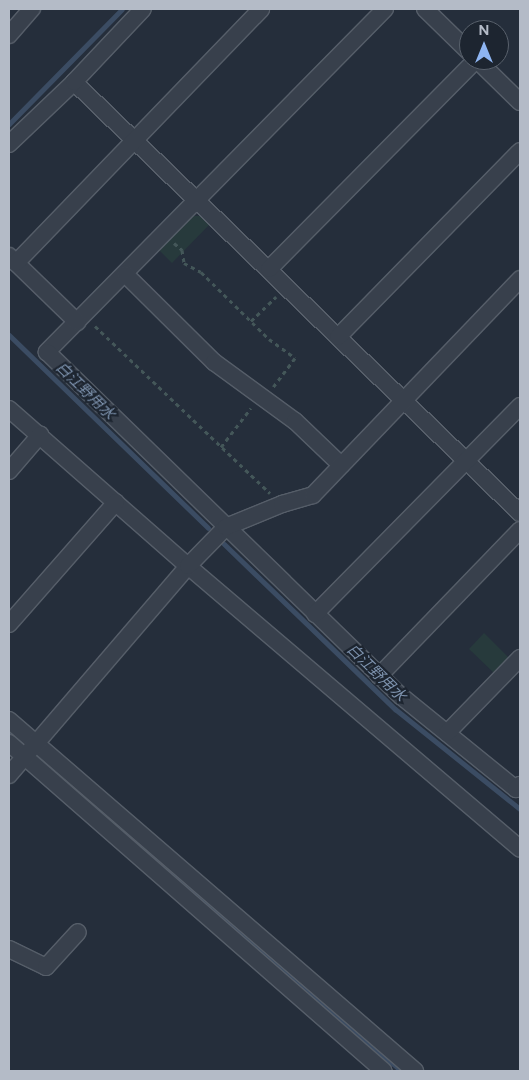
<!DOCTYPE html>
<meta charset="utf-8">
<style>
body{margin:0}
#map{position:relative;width:529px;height:1080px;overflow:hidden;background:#252e3b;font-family:Figtree,"Noto Sans JP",sans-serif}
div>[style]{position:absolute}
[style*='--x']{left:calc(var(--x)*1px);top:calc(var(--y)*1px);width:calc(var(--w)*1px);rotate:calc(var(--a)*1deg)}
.green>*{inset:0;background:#273a3c}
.stream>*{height:5px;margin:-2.5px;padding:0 2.5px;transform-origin:2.5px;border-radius:2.5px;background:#3b4c63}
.path>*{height:3px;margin-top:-1.5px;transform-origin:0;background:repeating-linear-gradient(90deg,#445759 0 4px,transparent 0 8px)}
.roads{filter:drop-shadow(1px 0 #565e69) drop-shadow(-1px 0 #565e69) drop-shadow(0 1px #565e69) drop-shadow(0 -1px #565e69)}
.street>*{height:16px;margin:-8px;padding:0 8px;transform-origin:8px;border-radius:8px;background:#38404c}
span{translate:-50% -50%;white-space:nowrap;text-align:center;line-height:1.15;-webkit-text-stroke:4.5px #1d2530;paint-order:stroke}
.water-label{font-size:15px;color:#7d92ad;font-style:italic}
.frame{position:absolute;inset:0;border:10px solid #b4bbc7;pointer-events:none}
.north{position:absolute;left:459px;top:20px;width:50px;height:50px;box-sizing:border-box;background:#1d2530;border:1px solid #59616c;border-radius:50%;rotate:0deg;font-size:14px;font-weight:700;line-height:20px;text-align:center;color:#b4bbc7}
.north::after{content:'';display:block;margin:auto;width:18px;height:22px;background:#8eb5f2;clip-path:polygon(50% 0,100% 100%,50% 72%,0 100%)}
</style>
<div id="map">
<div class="green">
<div style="clip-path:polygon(193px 216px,200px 216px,210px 224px,172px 263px,159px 250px)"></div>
<div style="clip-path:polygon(484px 633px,510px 659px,495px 674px,469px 649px)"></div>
</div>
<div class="stream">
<div style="--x:9;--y:124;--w:161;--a:-45.5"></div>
<div style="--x:9;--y:335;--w:277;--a:44.1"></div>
<div style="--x:224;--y:544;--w:238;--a:44"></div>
<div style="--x:395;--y:709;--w:160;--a:38.7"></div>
<div style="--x:9;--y:733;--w:11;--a:38"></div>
<div style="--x:55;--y:772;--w:457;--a:40.8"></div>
</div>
<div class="path">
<div style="--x:174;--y:243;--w:11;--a:41"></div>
<div style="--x:182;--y:250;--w:13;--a:81"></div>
<div style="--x:184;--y:263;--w:19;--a:28"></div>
<div style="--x:201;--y:272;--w:95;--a:44.6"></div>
<div style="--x:269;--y:339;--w:32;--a:36"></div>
<div style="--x:295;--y:358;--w:36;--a:127"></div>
<div style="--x:251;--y:321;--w:35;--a:-44"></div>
<div style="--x:95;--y:326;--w:242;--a:43.7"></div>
<div style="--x:221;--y:447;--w:49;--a:-52.4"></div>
</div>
<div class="roads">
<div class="street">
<div style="--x:385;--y:9;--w:482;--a:134.6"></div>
<div style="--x:47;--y:352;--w:494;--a:44.2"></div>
<div style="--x:401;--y:696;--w:148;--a:39"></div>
<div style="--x:516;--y:789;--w:6;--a:-45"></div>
<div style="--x:425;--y:9;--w:62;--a:44.3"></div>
<div style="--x:9;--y:35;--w:35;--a:-49"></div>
<div style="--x:477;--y:60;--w:60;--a:44.3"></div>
<div style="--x:74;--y:82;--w:620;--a:44.02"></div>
<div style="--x:9;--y:144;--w:90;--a:-43.6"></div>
<div style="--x:74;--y:82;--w:100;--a:-46.6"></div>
<div style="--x:9;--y:256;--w:95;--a:44.1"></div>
<div style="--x:16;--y:263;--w:353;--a:-46"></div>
<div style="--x:269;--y:269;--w:294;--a:-45.3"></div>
<div style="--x:125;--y:274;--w:125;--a:44.7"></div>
<div style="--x:214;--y:362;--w:100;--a:36.1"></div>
<div style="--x:295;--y:421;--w:64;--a:43.7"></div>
<div style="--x:338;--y:337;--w:260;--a:-45.6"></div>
<div style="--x:9;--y:409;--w:238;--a:41.3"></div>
<div style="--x:188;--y:566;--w:436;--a:40.4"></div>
<div style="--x:9;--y:471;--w:48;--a:-49.3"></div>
<div style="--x:315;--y:614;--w:292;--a:-45.4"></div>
<div style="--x:9;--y:624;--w:162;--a:-48.7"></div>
<div style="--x:379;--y:676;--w:203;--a:-46"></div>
<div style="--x:9;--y:720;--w:537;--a:40.84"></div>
<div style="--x:447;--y:733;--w:105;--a:-45.8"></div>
<div style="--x:9;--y:743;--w:498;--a:41.2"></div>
<div style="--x:9;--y:775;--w:275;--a:-49.4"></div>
<div style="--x:188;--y:566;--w:54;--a:-45.7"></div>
<div style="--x:226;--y:527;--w:61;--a:-22.3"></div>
<div style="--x:282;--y:504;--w:32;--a:-16"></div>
<div style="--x:313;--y:495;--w:299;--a:-46.2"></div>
<div style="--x:9;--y:949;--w:41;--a:25.9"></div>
<div style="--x:46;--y:967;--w:47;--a:-47.6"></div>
</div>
</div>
<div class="water-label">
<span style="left:85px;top:391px;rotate:44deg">白江野用水</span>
<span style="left:376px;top:673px;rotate:44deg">白江野用水</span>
</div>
<div class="frame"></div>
<div class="north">N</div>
</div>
